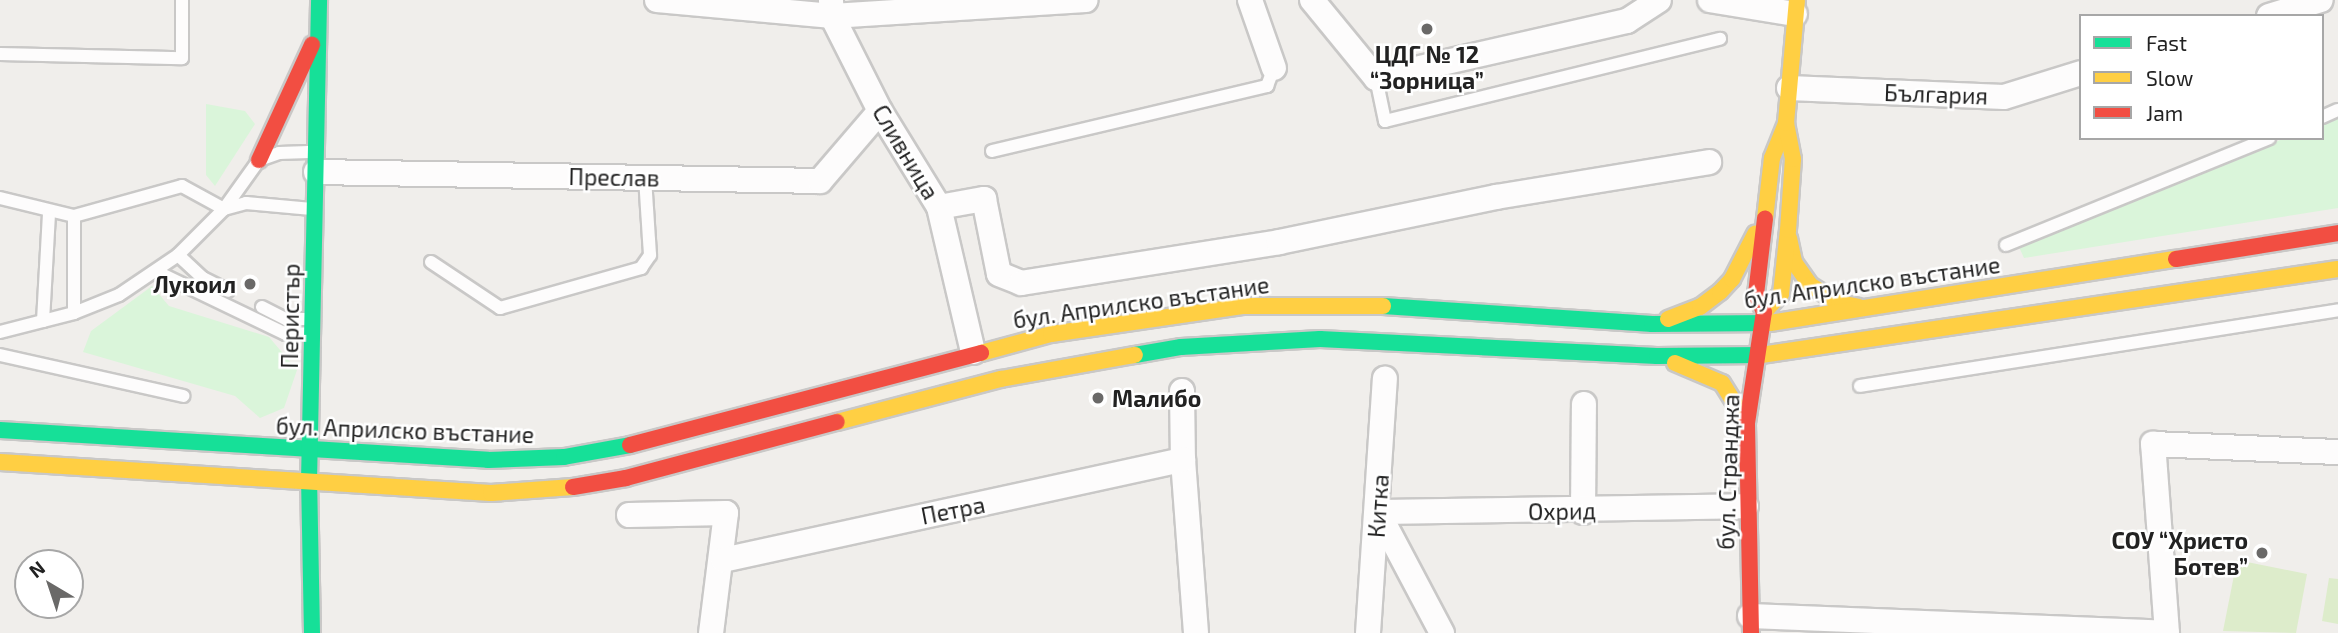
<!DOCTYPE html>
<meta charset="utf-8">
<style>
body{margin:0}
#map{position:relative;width:2338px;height:633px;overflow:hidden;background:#f0eeeb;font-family:"Exo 2",sans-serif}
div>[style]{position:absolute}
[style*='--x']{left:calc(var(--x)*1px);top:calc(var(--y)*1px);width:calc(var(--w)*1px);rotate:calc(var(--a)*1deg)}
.grass>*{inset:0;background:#ddeccb}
.park>*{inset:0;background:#daf5da}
.roads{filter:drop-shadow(2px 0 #c9c8c7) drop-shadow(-2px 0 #c9c8c7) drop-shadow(0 2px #c9c8c7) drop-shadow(0 -2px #c9c8c7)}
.lane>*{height:12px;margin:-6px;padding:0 6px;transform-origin:6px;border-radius:6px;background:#fdfcfc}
.street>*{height:24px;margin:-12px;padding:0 12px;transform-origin:12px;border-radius:12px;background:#fdfcfc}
.fast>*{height:16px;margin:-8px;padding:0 8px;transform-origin:8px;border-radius:8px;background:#16e098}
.slow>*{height:16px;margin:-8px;padding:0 8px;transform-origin:8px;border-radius:8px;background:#ffcf43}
.jam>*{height:16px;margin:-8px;padding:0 8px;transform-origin:8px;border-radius:8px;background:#f24e42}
.dots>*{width:19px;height:19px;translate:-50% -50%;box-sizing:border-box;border:4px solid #fff;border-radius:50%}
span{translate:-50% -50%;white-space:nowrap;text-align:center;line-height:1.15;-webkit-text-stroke:5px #fff;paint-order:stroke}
.poi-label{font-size:23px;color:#222;font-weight:700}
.right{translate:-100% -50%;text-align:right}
.left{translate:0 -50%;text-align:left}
.street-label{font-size:23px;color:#222}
.legend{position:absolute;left:2079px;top:14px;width:245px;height:126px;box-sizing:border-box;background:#fff;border:2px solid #a7a7a7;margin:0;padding:9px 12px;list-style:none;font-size:21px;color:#222}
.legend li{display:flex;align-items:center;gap:14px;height:35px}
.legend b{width:35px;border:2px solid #a7a7a7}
.north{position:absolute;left:14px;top:549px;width:70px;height:70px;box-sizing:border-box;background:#fff;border:2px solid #a7a7a7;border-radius:50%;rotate:321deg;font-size:19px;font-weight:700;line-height:28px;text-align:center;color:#222}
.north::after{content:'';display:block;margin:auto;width:24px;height:32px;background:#6a6968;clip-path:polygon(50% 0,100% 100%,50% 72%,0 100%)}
</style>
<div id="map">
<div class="grass">
<div style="clip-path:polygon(2237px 560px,2307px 574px,2296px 633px,2223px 631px)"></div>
<div style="clip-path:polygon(2329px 578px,2338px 579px,2338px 624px,2322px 621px)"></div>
</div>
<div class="park">
<div style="clip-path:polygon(206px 104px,245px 111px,255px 124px,215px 186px,206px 175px)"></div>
<div style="clip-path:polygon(2338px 117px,2338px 208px,2024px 258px,2019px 247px,2285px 138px,2322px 138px,2322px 123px)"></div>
<div style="clip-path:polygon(152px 286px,169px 306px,269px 337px,297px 370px,284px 408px,260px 418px,235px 396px,83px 352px,91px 331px)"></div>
</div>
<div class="roads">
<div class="lane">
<div style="--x:0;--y:54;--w:182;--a:1.3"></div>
<div style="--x:182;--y:58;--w:58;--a:-90"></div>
<div style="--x:1376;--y:78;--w:44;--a:78.2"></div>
<div style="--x:1385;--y:121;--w:345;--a:-13.8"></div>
<div style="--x:2322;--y:117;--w:17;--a:-24"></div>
<div style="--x:992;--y:151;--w:283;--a:-13.3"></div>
<div style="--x:1267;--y:86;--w:19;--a:-69"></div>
<div style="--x:0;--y:198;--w:76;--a:13.7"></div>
<div style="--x:74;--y:216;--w:112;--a:-15.5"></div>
<div style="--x:182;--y:186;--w:48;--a:28.7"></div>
<div style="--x:224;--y:209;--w:23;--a:-15"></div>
<div style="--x:246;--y:203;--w:66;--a:5.2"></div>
<div style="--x:2006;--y:245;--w:284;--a:-22.1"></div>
<div style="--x:178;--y:255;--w:34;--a:43"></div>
<div style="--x:203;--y:278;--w:28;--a:27"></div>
<div style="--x:431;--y:262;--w:83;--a:33.7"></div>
<div style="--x:500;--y:308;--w:147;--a:-15.8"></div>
<div style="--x:641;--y:268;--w:16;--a:-55"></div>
<div style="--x:650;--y:255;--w:77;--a:-93.7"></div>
<div style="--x:157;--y:272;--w:143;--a:25.7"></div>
<div style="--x:286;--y:334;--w:25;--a:-2"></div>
<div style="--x:262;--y:307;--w:27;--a:27"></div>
<div style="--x:286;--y:319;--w:26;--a:0"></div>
<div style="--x:74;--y:313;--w:97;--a:-90"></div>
<div style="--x:43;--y:321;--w:109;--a:-86.8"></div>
<div style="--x:0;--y:332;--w:76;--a:-14.4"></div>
<div style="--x:74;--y:313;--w:48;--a:-21.8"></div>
<div style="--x:119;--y:295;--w:71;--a:-34.1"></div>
<div style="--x:178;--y:255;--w:65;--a:-45"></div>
<div style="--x:224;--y:209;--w:60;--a:-54.5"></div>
<div style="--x:259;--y:160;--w:21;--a:-19"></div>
<div style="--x:279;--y:153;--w:37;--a:-2"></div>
<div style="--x:0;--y:355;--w:188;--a:12.6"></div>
<div style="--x:1860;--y:386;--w:484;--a:-9"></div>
</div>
<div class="street">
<div style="--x:657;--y:0;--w:176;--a:5.2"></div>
<div style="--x:832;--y:16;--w:254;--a:-3.6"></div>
<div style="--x:1250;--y:0;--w:72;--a:70.6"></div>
<div style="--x:1312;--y:0;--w:101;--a:50.6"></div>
<div style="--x:1376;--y:78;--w:257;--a:-12.8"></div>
<div style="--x:1627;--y:21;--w:38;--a:-33"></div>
<div style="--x:1710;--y:0;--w:86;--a:9.4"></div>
<div style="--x:831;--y:1;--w:15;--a:86"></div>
<div style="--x:832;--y:16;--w:106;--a:63.2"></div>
<div style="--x:880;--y:111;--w:113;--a:58.4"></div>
<div style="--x:939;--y:207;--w:149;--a:76.8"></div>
<div style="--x:2269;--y:16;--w:54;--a:-17.1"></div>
<div style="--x:1789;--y:88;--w:215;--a:2.4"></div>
<div style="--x:2004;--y:97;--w:81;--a:-17.3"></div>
<div style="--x:316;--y:172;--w:504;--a:1.02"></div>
<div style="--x:820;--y:181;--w:92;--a:-49.4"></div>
<div style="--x:939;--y:207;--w:46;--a:-10.1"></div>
<div style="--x:984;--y:199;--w:76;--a:78.7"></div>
<div style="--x:999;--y:274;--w:24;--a:22"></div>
<div style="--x:1021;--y:283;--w:261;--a:-9"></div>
<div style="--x:1279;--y:242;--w:222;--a:-11.7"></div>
<div style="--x:1496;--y:197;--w:216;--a:-9.3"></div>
<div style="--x:1182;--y:391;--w:69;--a:89.2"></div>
<div style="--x:1183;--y:460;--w:173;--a:85.7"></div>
<div style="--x:1583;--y:512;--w:108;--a:-89.5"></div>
<div style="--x:629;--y:515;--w:97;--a:-1.2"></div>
<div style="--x:726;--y:513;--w:121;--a:97.1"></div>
<div style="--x:723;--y:560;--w:471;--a:-12.3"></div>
<div style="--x:1750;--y:616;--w:417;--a:2.3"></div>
<div style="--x:1368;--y:633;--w:255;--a:-86.2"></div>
<div style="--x:1442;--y:633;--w:137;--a:-117.9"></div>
<div style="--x:1378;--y:512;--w:368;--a:-0.9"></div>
<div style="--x:2167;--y:633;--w:190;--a:-94.2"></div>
<div style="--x:2153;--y:444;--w:185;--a:2.5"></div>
</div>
<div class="fast">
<div style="--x:1383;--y:306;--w:270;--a:3.8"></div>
<div style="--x:1652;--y:324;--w:118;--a:-0.5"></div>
<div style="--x:1135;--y:355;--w:47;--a:-9.9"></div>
<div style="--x:1181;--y:347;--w:139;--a:-3.3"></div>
<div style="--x:1320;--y:339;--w:337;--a:2.9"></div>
<div style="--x:1657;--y:356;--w:104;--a:-0.6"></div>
<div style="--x:0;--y:430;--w:489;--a:3.5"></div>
<div style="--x:488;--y:460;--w:76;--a:-2.3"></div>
<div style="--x:564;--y:457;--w:67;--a:-10.3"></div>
<div style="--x:312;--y:633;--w:152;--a:-91.1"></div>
<div style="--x:309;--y:481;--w:481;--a:-88.8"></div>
</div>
<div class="slow">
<div style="--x:1765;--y:219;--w:61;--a:-83.5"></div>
<div style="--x:1772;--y:158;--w:38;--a:-68"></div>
<div style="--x:1789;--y:238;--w:25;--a:78"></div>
<div style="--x:1794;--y:262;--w:28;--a:55"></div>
<div style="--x:1810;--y:285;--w:34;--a:32"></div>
<div style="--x:1839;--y:303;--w:20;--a:11"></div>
<div style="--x:1764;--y:312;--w:25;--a:-47"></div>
<div style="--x:1781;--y:294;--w:64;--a:-83.8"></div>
<div style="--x:1788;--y:230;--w:71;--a:-86"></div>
<div style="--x:1793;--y:159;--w:37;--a:-101"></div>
<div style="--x:1786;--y:123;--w:123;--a:-84.9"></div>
<div style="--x:1668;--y:319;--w:34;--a:-21"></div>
<div style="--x:1700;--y:307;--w:25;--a:-37"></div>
<div style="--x:1720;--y:292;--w:18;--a:-47"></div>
<div style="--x:1732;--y:279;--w:51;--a:-62.9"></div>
<div style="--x:1770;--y:323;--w:411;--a:-9"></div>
<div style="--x:981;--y:353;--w:73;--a:-15.2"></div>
<div style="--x:1051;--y:334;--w:195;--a:-8.3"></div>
<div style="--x:1244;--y:306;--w:139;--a:0"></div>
<div style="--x:1761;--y:355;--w:583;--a:-8.48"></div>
<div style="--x:1675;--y:363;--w:51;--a:23.1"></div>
<div style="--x:1722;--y:383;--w:47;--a:58"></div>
<div style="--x:837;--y:422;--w:170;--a:-14.7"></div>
<div style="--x:1001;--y:379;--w:136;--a:-10.2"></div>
<div style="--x:0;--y:462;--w:492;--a:3.6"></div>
<div style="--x:491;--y:493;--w:82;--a:-4.2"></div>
</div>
<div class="jam">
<div style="--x:259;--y:160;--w:127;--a:-65.3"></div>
<div style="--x:2176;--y:259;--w:164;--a:-9.1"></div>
<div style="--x:630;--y:445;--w:363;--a:-14.7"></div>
<div style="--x:573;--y:487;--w:54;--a:-9.6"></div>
<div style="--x:626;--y:478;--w:218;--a:-14.9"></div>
<div style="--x:1751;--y:633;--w:210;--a:-91.1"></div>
<div style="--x:1747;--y:423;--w:112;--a:-81.3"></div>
<div style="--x:1764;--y:312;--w:20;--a:-114"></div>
<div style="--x:1756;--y:294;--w:76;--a:-83.2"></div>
</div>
</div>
<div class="dots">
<div style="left:1427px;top:29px;background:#6a6968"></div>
<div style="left:250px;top:284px;background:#6a6968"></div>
<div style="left:1098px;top:398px;background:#6a6968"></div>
<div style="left:2262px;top:553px;background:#6a6968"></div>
</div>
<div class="poi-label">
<span style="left:1427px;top:67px">ЦДГ № 12<br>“Зорница”</span>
<span class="right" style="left:236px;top:284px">Лукоил</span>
<span class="left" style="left:1112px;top:398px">Малибо</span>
<span class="right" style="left:2248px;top:553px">СОУ “Христо<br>Ботев”</span>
</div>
<div class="street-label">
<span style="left:1936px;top:94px;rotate:2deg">България</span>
<span style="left:906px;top:152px;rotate:59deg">Сливница</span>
<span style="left:614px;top:177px;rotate:1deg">Преслав</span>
<span style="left:1872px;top:282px;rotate:-8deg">бул. Априлско въстание</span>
<span style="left:1141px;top:302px;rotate:-8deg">бул. Априлско въстание</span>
<span style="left:290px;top:316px;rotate:-89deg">Перистър</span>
<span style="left:405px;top:430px;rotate:2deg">бул. Априлско въстание</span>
<span style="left:1728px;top:472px;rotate:-88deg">бул. Странджа</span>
<span style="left:1378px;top:506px;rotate:-86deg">Китка</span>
<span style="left:953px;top:510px;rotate:-11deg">Петра</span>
<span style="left:1562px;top:511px;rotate:-1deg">Охрид</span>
</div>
<ul class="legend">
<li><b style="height:9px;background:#16e098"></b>Fast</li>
<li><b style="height:9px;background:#ffcf43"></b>Slow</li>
<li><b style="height:9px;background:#f24e42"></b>Jam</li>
</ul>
<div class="north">N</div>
</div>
